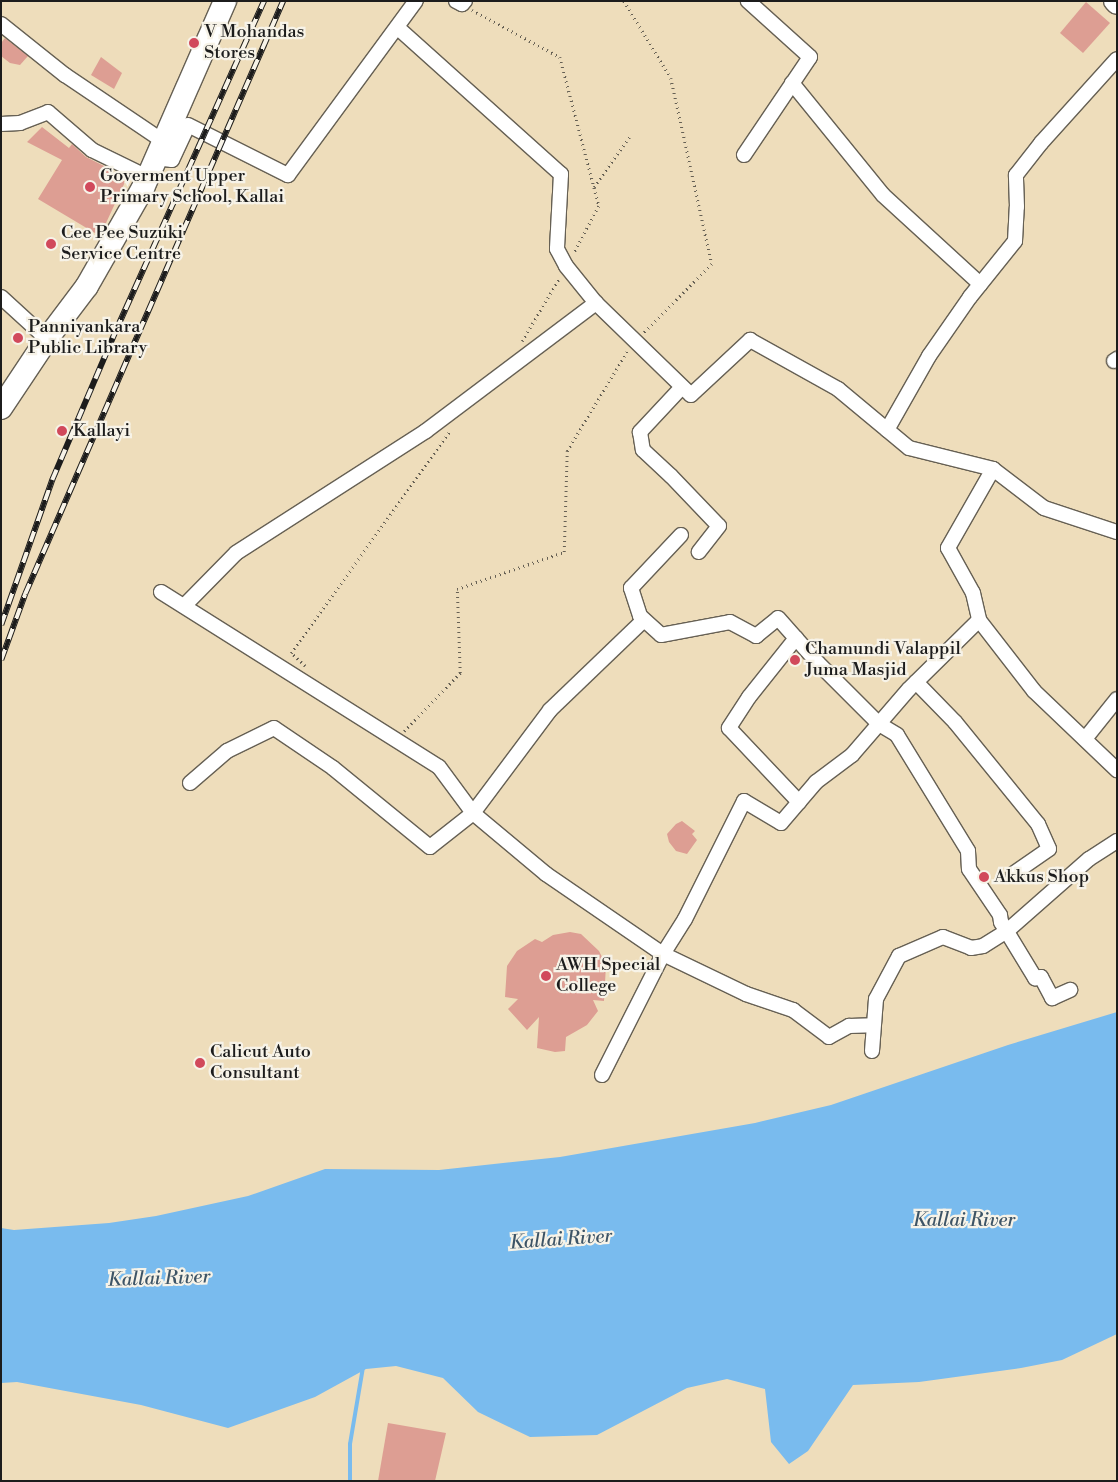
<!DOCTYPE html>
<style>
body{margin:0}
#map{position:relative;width:1118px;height:1482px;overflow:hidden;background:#edb;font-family:"Libre Bodoni",serif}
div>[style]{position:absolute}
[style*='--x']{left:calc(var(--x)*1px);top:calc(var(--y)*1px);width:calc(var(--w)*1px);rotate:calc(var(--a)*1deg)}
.water>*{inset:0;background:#79bbee}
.stream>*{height:4px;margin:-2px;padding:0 2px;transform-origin:2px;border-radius:2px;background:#79bbee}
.building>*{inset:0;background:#dd9e93}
.path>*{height:2.5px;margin-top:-1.25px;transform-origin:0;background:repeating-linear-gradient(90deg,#666054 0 1px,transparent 0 5px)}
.roads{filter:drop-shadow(1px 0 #666054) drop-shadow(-1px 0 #666054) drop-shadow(0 1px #666054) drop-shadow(0 -1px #666054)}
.minor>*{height:14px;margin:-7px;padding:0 7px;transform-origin:7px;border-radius:7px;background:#fff}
.secondary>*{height:20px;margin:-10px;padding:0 10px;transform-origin:10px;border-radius:10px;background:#fff}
.primary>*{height:22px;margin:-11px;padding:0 11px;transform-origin:11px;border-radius:11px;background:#fff}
.rail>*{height:5.5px;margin-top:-2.75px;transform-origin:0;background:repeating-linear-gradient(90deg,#f7f3e8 0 11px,#1c1c1c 0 22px);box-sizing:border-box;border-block:1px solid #1c1c1c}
.dots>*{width:14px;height:14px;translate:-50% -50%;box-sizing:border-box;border:2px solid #f7f3e8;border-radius:50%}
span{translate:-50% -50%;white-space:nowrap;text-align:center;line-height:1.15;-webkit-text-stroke:4.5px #f7f3e8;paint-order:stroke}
.poi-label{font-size:18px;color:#1c1c1c}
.left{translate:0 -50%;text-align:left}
.water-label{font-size:19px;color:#3d5466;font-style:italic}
.frame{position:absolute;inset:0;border:2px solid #1c1c1c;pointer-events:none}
</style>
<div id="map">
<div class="water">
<div style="clip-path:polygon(1117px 1012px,1117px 1334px,1062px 1360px,1021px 1368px,919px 1382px,853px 1385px,808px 1451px,789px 1464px,771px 1442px,765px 1389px,727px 1379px,687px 1388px,597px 1435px,530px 1437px,478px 1412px,443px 1378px,396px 1366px,366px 1369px,315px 1397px,228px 1428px,141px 1405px,17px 1382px,1px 1383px,1px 1228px,14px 1230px,109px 1223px,156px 1216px,248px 1196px,325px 1169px,439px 1170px,560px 1157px,755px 1123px,831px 1105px,1008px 1045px)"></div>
</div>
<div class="stream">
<div style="--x:350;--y:1481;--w:37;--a:-90"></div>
<div style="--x:350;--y:1444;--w:78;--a:-80.4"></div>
</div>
<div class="building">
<div style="clip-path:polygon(1086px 2px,1110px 23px,1083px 53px,1060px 33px)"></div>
<div style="clip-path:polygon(5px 38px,28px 56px,20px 65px,10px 63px,1px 56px,1px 43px)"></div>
<div style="clip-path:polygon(101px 57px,122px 73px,114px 89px,91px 75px)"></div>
<div style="clip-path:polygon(42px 127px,69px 148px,72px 144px,86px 157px,104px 166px,125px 182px,100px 236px,38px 199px,62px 160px,27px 142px)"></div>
<div style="clip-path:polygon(682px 821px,695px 831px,692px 834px,697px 840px,687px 854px,676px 851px,669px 842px,667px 834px,676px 824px)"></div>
<div style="clip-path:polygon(570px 932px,581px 934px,599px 951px,606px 965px,604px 1001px,593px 1000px,598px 1011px,587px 1025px,566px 1037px,565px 1051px,555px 1052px,537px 1048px,539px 1017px,527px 1030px,508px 1009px,518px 999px,505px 997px,507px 966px,517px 951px,535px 939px,542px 942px,553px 935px)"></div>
<div style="clip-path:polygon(388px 1423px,446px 1433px,435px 1481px,378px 1481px)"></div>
</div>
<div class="path">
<div style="--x:624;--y:1;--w:90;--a:58.6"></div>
<div style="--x:671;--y:78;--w:190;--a:77.6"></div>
<div style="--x:712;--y:264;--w:97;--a:134.6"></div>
<div style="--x:472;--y:10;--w:100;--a:28.1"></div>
<div style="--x:560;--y:57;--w:154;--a:75.3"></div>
<div style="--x:599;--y:206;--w:53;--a:118"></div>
<div style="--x:594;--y:187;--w:62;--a:-54.8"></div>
<div style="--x:522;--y:341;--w:74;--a:-59.3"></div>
<div style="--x:305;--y:666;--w:19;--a:-137"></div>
<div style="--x:291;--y:653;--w:273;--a:-54.4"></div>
<div style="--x:404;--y:731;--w:81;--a:-46"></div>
<div style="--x:460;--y:673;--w:84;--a:-92"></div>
<div style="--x:457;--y:589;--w:113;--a:-19.1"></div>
<div style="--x:564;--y:552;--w:101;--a:-88.3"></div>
<div style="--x:567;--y:451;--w:118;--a:-58.9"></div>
</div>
<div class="roads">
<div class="minor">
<div style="--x:456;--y:1;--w:7;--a:27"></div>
<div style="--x:462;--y:4;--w:4;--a:-45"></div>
<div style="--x:1;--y:24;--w:82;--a:38.6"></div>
<div style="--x:65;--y:75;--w:118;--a:34"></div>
<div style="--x:398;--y:28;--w:219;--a:41.9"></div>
<div style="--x:561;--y:174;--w:75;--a:93.1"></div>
<div style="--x:557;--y:249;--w:19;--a:62"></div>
<div style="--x:566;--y:266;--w:48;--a:51"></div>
<div style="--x:596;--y:303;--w:132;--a:44.1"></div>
<div style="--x:691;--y:395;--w:81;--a:-43"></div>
<div style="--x:750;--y:340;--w:101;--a:29.1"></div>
<div style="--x:838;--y:389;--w:92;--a:39.7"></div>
<div style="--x:909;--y:448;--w:87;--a:14"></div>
<div style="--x:993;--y:469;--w:91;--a:119.7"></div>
<div style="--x:948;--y:548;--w:51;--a:60.9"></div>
<div style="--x:973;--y:593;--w:28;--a:77"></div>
<div style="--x:792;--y:83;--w:144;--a:50.9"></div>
<div style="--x:883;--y:195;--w:132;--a:42.5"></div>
<div style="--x:1;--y:124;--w:19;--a:-3"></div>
<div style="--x:20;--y:123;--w:30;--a:-21"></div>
<div style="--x:48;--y:112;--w:58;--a:40.8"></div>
<div style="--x:92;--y:150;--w:61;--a:26.1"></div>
<div style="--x:744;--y:155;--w:118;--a:-56"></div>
<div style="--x:810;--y:57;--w:84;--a:-137.9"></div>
<div style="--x:156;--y:158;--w:16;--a:7"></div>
<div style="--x:172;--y:160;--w:38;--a:-65"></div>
<div style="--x:188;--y:125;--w:112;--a:26.6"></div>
<div style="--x:288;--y:175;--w:216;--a:-53.7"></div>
<div style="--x:1;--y:297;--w:62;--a:42.4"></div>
<div style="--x:1114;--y:361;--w:4;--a:-34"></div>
<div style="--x:682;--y:387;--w:62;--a:133"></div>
<div style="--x:640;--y:432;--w:18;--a:81"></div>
<div style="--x:643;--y:450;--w:38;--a:43"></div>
<div style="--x:671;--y:476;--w:69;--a:46.2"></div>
<div style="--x:719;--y:526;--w:33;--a:128"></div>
<div style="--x:887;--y:430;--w:85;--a:-60.4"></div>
<div style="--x:929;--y:356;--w:72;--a:-55.2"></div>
<div style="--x:970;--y:297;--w:72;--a:-51.2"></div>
<div style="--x:1015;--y:241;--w:34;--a:-87"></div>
<div style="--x:1017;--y:207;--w:32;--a:-92"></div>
<div style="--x:1016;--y:175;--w:41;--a:-52"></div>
<div style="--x:1041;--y:143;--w:113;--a:-47.9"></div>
<div style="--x:993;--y:469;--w:64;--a:37.4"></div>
<div style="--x:1044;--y:508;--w:77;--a:18.2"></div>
<div style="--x:681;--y:535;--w:73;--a:133.3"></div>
<div style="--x:631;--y:588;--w:29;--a:72"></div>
<div style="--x:640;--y:616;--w:28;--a:42"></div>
<div style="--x:661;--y:635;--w:70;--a:-10.7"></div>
<div style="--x:730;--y:622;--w:30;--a:28"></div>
<div style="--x:756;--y:636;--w:28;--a:-39"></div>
<div style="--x:778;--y:618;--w:60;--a:48.4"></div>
<div style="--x:818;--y:663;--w:86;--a:45"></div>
<div style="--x:879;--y:724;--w:21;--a:31"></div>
<div style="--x:897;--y:735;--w:136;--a:58.5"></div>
<div style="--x:968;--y:851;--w:18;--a:87"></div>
<div style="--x:969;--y:869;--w:55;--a:56"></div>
<div style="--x:1000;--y:915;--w:7;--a:82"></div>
<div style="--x:1001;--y:922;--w:66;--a:58.7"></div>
<div style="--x:1035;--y:978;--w:6;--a:-9"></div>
<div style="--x:1041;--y:977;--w:24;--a:62"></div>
<div style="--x:1052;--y:998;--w:20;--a:-24"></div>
<div style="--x:161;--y:592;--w:328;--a:32.2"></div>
<div style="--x:439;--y:767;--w:57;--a:53.5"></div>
<div style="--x:473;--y:813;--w:129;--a:-53.2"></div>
<div style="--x:550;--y:710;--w:130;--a:-43.8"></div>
<div style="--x:184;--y:606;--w:74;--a:-45.5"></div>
<div style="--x:236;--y:553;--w:226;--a:-32.7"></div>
<div style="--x:426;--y:431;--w:213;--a:-37"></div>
<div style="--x:796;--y:638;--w:75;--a:128.5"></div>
<div style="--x:749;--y:697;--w:37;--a:123"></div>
<div style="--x:729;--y:728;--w:102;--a:46.6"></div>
<div style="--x:916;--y:682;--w:56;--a:45.7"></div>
<div style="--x:955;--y:722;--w:132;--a:50.9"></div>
<div style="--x:1038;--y:824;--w:27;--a:66"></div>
<div style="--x:1049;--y:849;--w:44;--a:145.2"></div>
<div style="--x:1085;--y:739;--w:51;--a:-51.3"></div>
<div style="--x:190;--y:783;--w:49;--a:-40.9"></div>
<div style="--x:227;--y:751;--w:52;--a:-26.1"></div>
<div style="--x:274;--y:728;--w:71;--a:34.1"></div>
<div style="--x:333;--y:768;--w:125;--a:39.2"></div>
<div style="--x:430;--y:847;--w:55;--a:-38.3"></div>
<div style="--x:473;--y:813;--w:95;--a:39.9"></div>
<div style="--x:546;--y:874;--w:142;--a:34.4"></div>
<div style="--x:663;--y:954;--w:41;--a:-57.8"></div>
<div style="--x:685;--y:919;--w:132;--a:-63.4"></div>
<div style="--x:744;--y:801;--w:43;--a:30.7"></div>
<div style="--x:781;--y:823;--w:54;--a:-49.5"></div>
<div style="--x:816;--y:782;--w:45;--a:-36.9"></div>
<div style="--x:852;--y:755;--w:87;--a:-49.2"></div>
<div style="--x:909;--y:689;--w:98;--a:-44.6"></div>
<div style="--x:979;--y:620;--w:90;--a:52.2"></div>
<div style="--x:1034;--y:691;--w:115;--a:43.6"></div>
<div style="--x:872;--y:1051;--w:52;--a:-85.6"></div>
<div style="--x:876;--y:999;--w:49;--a:-61.9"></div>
<div style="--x:899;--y:956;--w:48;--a:-23.4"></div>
<div style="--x:943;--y:937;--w:30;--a:21"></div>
<div style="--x:971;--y:948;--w:12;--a:-9"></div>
<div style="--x:983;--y:946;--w:28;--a:-32"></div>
<div style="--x:1007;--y:931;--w:109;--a:-41.3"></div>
<div style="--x:1089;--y:859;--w:33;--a:-33"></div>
<div style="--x:602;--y:1075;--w:136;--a:-63.2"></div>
<div style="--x:663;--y:954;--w:92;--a:25.7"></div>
<div style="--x:746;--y:994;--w:50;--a:18.8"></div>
<div style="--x:793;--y:1010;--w:45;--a:36.9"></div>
<div style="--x:829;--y:1037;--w:23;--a:-29"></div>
<div style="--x:849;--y:1026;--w:24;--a:-2"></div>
</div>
<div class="secondary">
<div style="--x:1114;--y:1;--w:4;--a:45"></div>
</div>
<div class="primary">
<div style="--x:1;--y:408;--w:83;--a:-56.3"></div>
<div style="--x:47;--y:339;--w:66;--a:-53"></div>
<div style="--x:87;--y:286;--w:113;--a:-60.3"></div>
<div style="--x:143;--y:188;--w:204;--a:-66.3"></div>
</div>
</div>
<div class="rail">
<div style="--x:1;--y:625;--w:154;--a:-70.6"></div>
<div style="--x:52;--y:480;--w:163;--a:-66.9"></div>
<div style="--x:116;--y:330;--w:361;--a:-65.8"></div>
<div style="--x:1;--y:660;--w:70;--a:-70"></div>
<div style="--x:25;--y:594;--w:647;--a:-66.49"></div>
</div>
<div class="dots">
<div style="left:194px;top:43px;background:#d1495b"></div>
<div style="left:90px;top:187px;background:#d1495b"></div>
<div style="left:51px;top:244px;background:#d1495b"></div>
<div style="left:18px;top:338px;background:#d1495b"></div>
<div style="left:62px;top:431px;background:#d1495b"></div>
<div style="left:795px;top:660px;background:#d1495b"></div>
<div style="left:984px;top:877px;background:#d1495b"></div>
<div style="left:546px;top:976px;background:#d1495b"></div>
<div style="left:200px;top:1063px;background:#d1495b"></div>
</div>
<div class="poi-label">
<span class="left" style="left:204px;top:43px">V Mohandas<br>Stores</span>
<span class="left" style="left:100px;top:187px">Goverment Upper<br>Primary School, Kallai</span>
<span class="left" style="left:61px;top:244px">Cee Pee Suzuki<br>Service Centre</span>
<span class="left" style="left:28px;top:338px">Panniyankara<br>Public Library</span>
<span class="left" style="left:73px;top:431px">Kallayi</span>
<span class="left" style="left:805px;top:660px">Chamundi Valappil<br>Juma Masjid</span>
<span class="left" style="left:994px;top:877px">Akkus Shop</span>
<span class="left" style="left:556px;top:976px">AWH Special<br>College</span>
<span class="left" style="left:210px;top:1063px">Calicut Auto<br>Consultant</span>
</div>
<div class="water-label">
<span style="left:964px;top:1221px">Kallai River</span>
<span style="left:561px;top:1240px;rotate:-4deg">Kallai River</span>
<span style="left:159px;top:1279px;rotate:-2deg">Kallai River</span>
</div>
<div class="frame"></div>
</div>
